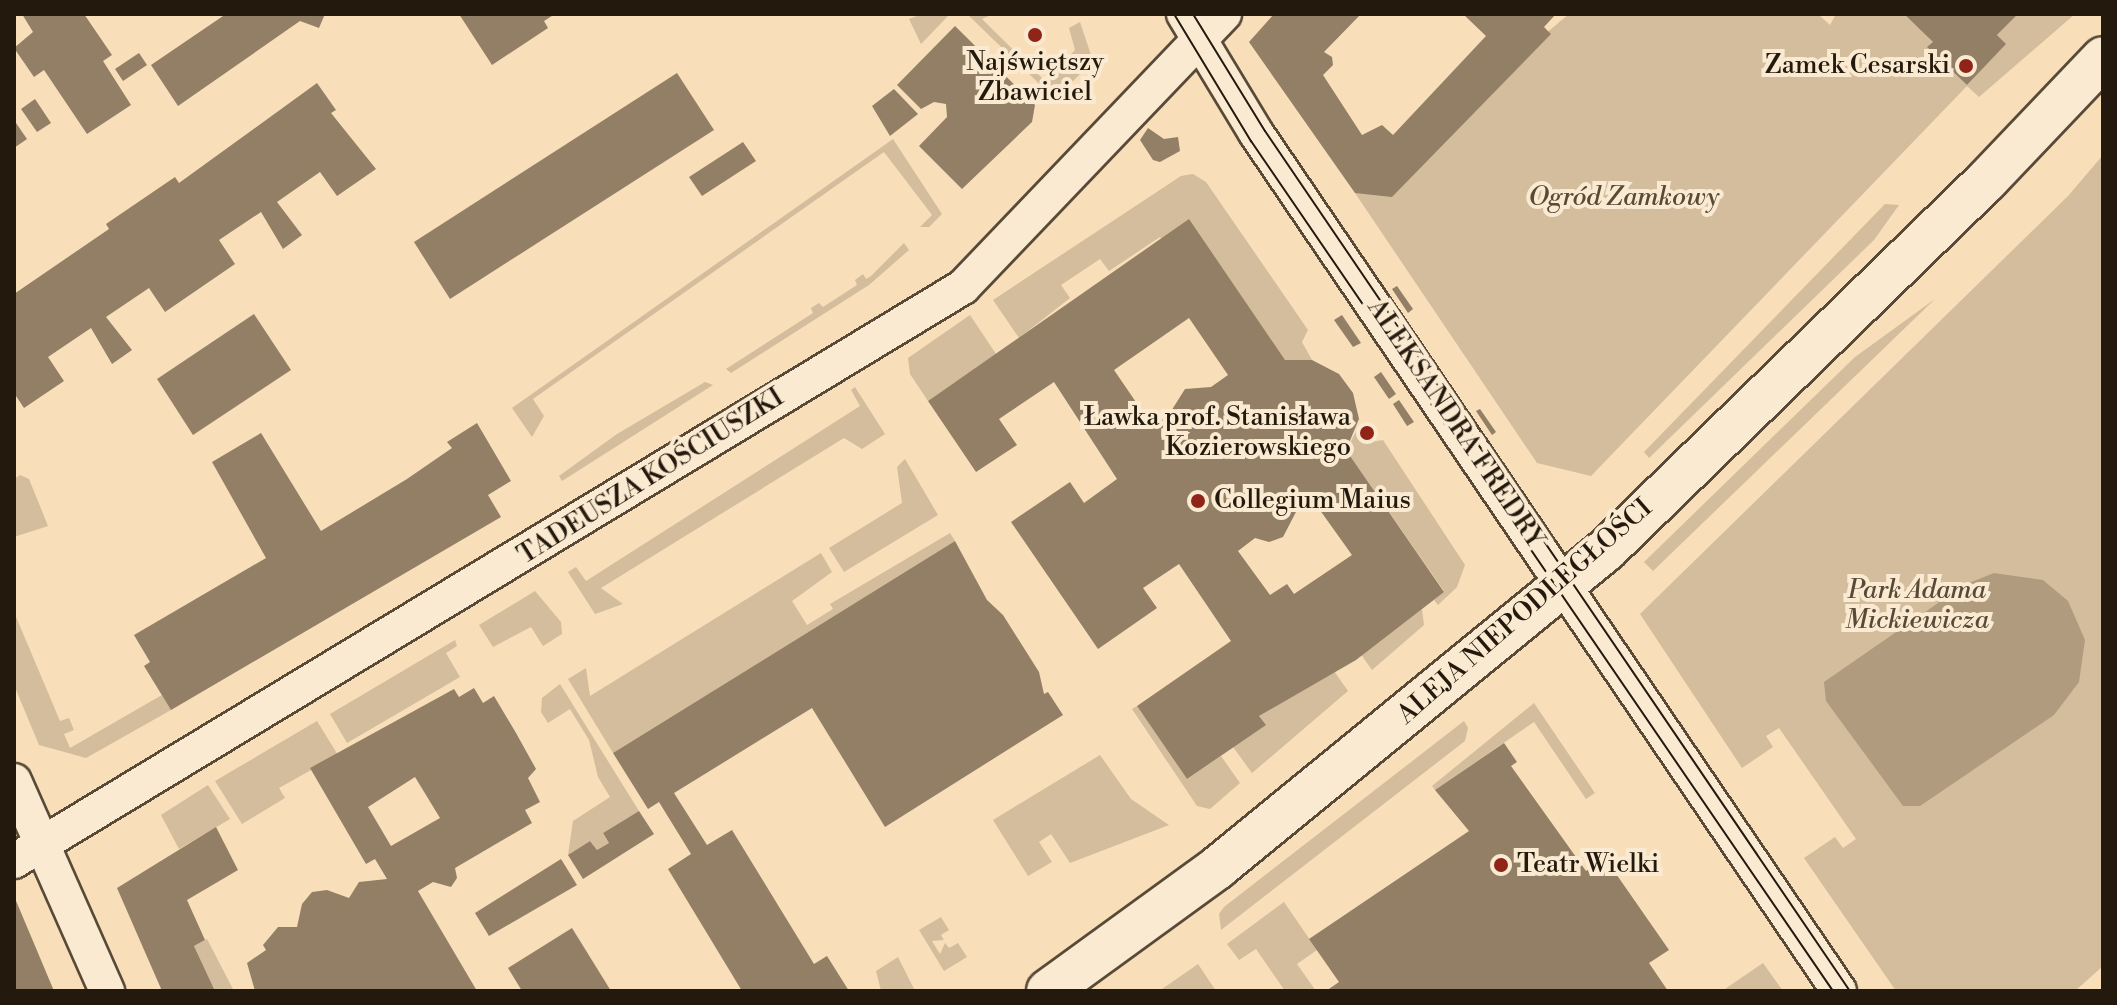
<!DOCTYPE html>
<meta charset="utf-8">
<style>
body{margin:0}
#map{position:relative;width:2117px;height:1005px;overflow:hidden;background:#f8deb9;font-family:"Libre Bodoni",serif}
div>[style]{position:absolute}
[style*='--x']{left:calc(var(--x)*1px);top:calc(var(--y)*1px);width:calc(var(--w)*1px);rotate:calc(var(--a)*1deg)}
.green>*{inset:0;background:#d4bd9c}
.water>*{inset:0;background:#b09b7e}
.building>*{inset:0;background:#927f66}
.roads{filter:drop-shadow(2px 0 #584a37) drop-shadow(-2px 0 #584a37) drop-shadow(0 2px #584a37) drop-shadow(0 -2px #584a37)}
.minor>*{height:34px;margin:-17px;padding:0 17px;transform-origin:17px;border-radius:17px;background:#faead2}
.tertiary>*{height:42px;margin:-21px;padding:0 21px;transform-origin:21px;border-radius:21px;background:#faead2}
.tram>*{height:2px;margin:-1px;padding:0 1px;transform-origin:1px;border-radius:1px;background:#23190c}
.dots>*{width:22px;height:22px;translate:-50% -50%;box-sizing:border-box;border:4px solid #faead2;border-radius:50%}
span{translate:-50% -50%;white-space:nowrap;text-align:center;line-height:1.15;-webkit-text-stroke:8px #faead2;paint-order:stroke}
.poi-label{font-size:26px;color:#23190c}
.right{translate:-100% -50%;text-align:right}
.left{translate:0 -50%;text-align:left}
.park-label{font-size:26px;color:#584a37;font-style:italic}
.street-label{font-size:26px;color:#23190c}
.frame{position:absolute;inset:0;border:16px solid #23190c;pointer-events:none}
</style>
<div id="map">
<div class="green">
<div style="clip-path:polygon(922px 14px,950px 14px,921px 44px,909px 19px)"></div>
<div style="clip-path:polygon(967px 14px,993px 14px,982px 19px,1045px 81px,1075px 50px,1069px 28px,1080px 22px,1093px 61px,1055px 99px)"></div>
<div style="clip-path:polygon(1569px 14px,1818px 14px,1830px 25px,1836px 14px,1904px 14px,1933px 42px,1928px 48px,1967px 85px,2005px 44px,1997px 35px,2018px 14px,2075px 14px,1979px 97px,1967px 86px,1591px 476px,1537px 463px,1355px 193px)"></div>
<div style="clip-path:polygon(893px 139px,942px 214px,929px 227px,920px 227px,932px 215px,884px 152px,533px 399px,544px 416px,532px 437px,512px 408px)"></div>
<div style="clip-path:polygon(2103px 155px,2103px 966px,2075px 991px,1896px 991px,1804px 858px,1835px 837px,1843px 848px,1856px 839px,1779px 728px,1766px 736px,1773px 747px,1742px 768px,1640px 614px,2068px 196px)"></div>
<div style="clip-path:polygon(1193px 174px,1206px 182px,1308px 330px,1302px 342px,1312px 360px,1285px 360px,1160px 237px,1109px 271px,1100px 259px,1061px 285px,1070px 298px,1019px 338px,993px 300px,1181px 176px)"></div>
<div style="clip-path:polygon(1885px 204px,1899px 205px,1874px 240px,1649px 458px,1644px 452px)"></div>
<div style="clip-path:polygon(904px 243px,909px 250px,869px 285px,731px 373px,726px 369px,813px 313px,811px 308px,819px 303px,823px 307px,857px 285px,855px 280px,863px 274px,866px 279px,871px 276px)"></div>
<div style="clip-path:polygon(1935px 299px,1653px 571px,1644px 562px,1855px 357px)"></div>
<div style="clip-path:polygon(970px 315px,996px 354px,928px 401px,910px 374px,908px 358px)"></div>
<div style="clip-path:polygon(705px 382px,713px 385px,562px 481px,559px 476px,617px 434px)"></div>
<div style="clip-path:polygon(855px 387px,885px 434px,862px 449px,844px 438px,601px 588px,623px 604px,595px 614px,568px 572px,576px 567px,586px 581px,860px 406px,851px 390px)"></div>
<div style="clip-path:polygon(1358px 428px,1371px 442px,1383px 440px,1465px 565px,1457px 587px,1438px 605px,1434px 600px,1444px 591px,1346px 450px)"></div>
<div style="clip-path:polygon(905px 459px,938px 515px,844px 572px,829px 548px,902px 503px,897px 467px)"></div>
<div style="clip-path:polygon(20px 475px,29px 479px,48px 526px,14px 537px,14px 479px)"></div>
<div style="clip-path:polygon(950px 533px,955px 541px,613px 753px,568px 679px,586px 668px,590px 696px,821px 553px,832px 572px,792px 601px,807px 625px,833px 609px,830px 604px)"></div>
<div style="clip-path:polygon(535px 591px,561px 622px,562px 634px,543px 646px,531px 627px,493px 647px,479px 625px)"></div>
<div style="clip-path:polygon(1422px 609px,1424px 625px,1372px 670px,1360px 653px)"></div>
<div style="clip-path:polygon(14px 612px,60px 721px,69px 718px,74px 730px,64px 734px,70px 748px,162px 695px,171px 710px,86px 758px,39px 745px,14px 685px)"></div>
<div style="clip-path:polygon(455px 640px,457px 646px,446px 653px,460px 677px,347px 743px,330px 714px)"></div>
<div style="clip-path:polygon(1334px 671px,1348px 691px,1252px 773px,1233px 747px,1265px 724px,1259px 716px)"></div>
<div style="clip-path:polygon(560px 684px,639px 811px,603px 833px,609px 843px,597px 850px,590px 841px,568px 855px,573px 821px,610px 797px,598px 777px,589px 740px,570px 709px,548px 723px,541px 712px,542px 698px)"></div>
<div style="clip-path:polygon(1534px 703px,1595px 793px,1586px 799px,1534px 722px,1435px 790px,1432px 786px)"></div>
<div style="clip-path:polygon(1137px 706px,1187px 779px,1221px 756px,1240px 783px,1210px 809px,1197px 806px,1132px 709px)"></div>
<div style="clip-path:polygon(317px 721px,338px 755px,279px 788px,285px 798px,242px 824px,215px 781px)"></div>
<div style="clip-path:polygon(1464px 721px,1468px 728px,1465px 741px,1221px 930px,1219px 914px,1224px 907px)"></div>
<div style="clip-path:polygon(1100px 755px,1131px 799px,1169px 825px,1070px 863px,1051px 834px,1039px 842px,1052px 862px,1028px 876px,993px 820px)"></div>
<div style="clip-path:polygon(208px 785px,230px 819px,179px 849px,161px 815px)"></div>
<div style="clip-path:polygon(1284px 902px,1317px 950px,1297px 964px,1316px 991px,1285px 991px,1256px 949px,1239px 960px,1227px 944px)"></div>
<div style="clip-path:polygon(941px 917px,949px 930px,941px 935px,944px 940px,932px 941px,940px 954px,945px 943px,949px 948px,958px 943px,967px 957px,944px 971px,919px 930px)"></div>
<div style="clip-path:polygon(207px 939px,234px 991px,215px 991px,194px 946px)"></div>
<div style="clip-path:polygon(898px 957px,914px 989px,881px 991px,876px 971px)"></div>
<div style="clip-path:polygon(1763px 963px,1783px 991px,1722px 991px)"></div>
<div style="clip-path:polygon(1198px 964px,1216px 991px,1159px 991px,1178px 978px)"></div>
</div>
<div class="water">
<div style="clip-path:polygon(1994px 573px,2043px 580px,2068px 601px,2085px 640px,2079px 682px,2054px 715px,1920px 806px,1903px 806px,1826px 701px,1824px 682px,1964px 585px)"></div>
</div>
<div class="building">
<div style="clip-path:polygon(22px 14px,84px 14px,112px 55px,103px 61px,131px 105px,87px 134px,44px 70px,34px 77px,14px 48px,33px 32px)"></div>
<div style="clip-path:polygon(226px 14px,325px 14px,319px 28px,300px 21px,178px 106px,151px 65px)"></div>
<div style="clip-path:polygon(459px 14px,555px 14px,544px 21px,548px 28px,492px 65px)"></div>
<div style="clip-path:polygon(1274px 14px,1361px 14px,1324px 52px,1332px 57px,1333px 65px,1323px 75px,1362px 135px,1382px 125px,1393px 135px,1486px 36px,1463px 14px,1556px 14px,1544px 27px,1551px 34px,1392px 197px,1355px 193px,1249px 42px)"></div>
<div style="clip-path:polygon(1904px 14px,2018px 14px,1997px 35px,2006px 44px,1967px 85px,1927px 47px,1933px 42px)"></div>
<div style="clip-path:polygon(955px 26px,1035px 105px,1032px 122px,962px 189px,919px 146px,947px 117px,946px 104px,934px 102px,921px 109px,897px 85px)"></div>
<div style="clip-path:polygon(139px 53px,147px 65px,123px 81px,115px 69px)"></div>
<div style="clip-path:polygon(677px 73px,714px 130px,450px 299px,414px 242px)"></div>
<div style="clip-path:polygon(317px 83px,336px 110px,331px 113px,376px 169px,337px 196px,320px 172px,277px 202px,302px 235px,283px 249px,261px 212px,219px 240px,235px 264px,165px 312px,149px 288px,106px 317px,132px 350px,112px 364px,91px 328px,48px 357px,64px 381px,24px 408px,14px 393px,14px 294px,109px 229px,106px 224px,175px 177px,179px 183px)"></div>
<div style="clip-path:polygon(894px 89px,918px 114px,890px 136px,872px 106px)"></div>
<div style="clip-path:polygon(35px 99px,51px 123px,37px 132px,21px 109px)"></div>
<div style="clip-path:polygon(14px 120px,27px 139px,14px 148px)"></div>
<div style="clip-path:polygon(1148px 128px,1164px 139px,1178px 137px,1180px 151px,1160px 162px,1153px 160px,1140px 140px)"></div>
<div style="clip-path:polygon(743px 142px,756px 161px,702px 196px,689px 177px)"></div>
<div style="clip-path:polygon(evenodd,1189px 219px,1285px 360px,1312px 360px,1339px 374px,1353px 393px,1359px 419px,1346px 450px,1444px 592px,1356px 660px,1259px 716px,1266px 725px,1187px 779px,1137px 706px,1231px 641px,1179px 564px,1143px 588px,1157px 608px,1098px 649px,1011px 522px,1070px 482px,1084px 503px,1117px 479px,1054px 382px,999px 419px,1017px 445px,976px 472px,928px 401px,1189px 219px,1189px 318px,1228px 375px,1211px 387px,1185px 389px,1168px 416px,1153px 427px,1114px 370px,1189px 318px,1189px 219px,1312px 499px,1352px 555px,1294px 594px,1287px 584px,1270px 595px,1238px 551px,1255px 538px,1269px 542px,1283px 537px,1297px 510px,1312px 499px)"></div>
<div style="clip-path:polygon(1397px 286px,1413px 309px,1408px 313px,1392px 289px)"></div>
<div style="clip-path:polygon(254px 314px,291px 370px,193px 435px,157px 379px)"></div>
<div style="clip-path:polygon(1342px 315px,1361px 343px,1353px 347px,1334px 320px)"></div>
<div style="clip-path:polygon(1381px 372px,1396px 394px,1389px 399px,1374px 377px)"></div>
<div style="clip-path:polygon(1399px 400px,1414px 422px,1407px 426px,1393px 404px)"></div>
<div style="clip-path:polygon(1480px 409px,1496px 432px,1492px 435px,1476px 411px)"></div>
<div style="clip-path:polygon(477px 423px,511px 481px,488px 495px,501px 517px,171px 710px,144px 666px,150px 662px,134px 635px,266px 558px,212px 462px,261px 433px,321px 531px,407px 479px,452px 448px,447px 442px)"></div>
<div style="clip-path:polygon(955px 541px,987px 600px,1003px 615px,1039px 672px,1044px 694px,1048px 692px,1063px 715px,885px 827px,812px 708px,674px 793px,707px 845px,732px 830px,814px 964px,827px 956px,849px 991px,742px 991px,668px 869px,691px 854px,659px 802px,648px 809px,613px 753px)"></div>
<div style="clip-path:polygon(evenodd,474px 688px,483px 703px,494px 696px,516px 733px,536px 769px,528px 778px,540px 802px,525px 810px,532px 823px,455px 868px,457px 878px,451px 887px,433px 882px,418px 891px,477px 991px,255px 991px,247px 963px,266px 950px,263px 945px,278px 927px,297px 927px,302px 904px,312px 892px,327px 890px,349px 898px,359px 882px,387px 879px,375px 859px,366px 864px,310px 768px,454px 689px,459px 697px,474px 688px,415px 777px,440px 818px,391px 846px,368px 807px,415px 777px)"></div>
<div style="clip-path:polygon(1504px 743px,1517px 762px,1511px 766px,1586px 871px,1605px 858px,1669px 950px,1649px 963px,1668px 991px,1326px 991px,1339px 982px,1309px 939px,1469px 831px,1435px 790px)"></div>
<div style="clip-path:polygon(639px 811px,654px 834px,583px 879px,568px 855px,590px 841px,597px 850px,609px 843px,603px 833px)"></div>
<div style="clip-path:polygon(216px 827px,238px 870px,187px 900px,205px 940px,194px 946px,215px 991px,162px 991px,117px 888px)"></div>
<div style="clip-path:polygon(561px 859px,577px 885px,489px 936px,475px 913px)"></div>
<div style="clip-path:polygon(14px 896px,54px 991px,14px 991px)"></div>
<div style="clip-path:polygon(572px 928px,611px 991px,522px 991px,508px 968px)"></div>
</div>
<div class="roads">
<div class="minor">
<div style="--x:1184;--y:14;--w:139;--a:58.8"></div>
<div style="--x:1256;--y:133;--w:1037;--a:55.8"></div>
<div style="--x:14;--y:781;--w:230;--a:66.1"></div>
<div style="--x:14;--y:861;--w:1109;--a:-31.17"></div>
<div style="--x:963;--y:287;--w:378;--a:-46.3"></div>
</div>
<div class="tertiary">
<div style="--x:1048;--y:991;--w:209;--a:-36"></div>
<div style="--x:1217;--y:868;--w:502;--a:-39.27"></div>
<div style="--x:1606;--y:550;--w:531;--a:-44.16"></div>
<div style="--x:1987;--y:180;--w:168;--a:-46.4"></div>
</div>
</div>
<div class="tram">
<div style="--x:1174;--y:14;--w:149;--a:58.8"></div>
<div style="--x:1251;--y:141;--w:1030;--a:55.6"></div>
<div style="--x:1193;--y:14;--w:137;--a:58.4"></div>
<div style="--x:1265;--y:131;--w:1040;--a:55.78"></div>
</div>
<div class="dots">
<div style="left:1035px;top:35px;background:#8f2418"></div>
<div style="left:1966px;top:66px;background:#8f2418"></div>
<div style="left:1367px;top:433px;background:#8f2418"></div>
<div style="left:1198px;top:501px;background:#8f2418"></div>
<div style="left:1501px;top:865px;background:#8f2418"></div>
</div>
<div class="poi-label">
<span style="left:1035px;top:78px">Najświętszy<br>Zbawiciel</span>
<span class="right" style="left:1950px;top:66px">Zamek Cesarski</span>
<span class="right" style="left:1351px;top:433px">Ławka prof. Stanisława<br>Kozierowskiego</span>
<span class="left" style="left:1214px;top:501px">Collegium Maius</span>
<span class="left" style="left:1517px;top:865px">Teatr Wielki</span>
</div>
<div class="park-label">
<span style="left:1624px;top:198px">Ogród Zamkowy</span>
<span style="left:1917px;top:606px">Park Adama<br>Mickiewicza</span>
</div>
<div class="street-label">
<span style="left:1455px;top:424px;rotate:56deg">ALEKSANDRA FREDRY</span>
<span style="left:651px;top:477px;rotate:-32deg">TADEUSZA KOŚCIUSZKI</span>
<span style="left:1525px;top:612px;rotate:-41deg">ALEJA NIEPODLEGŁOŚCI</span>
</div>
<div class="frame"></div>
</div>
